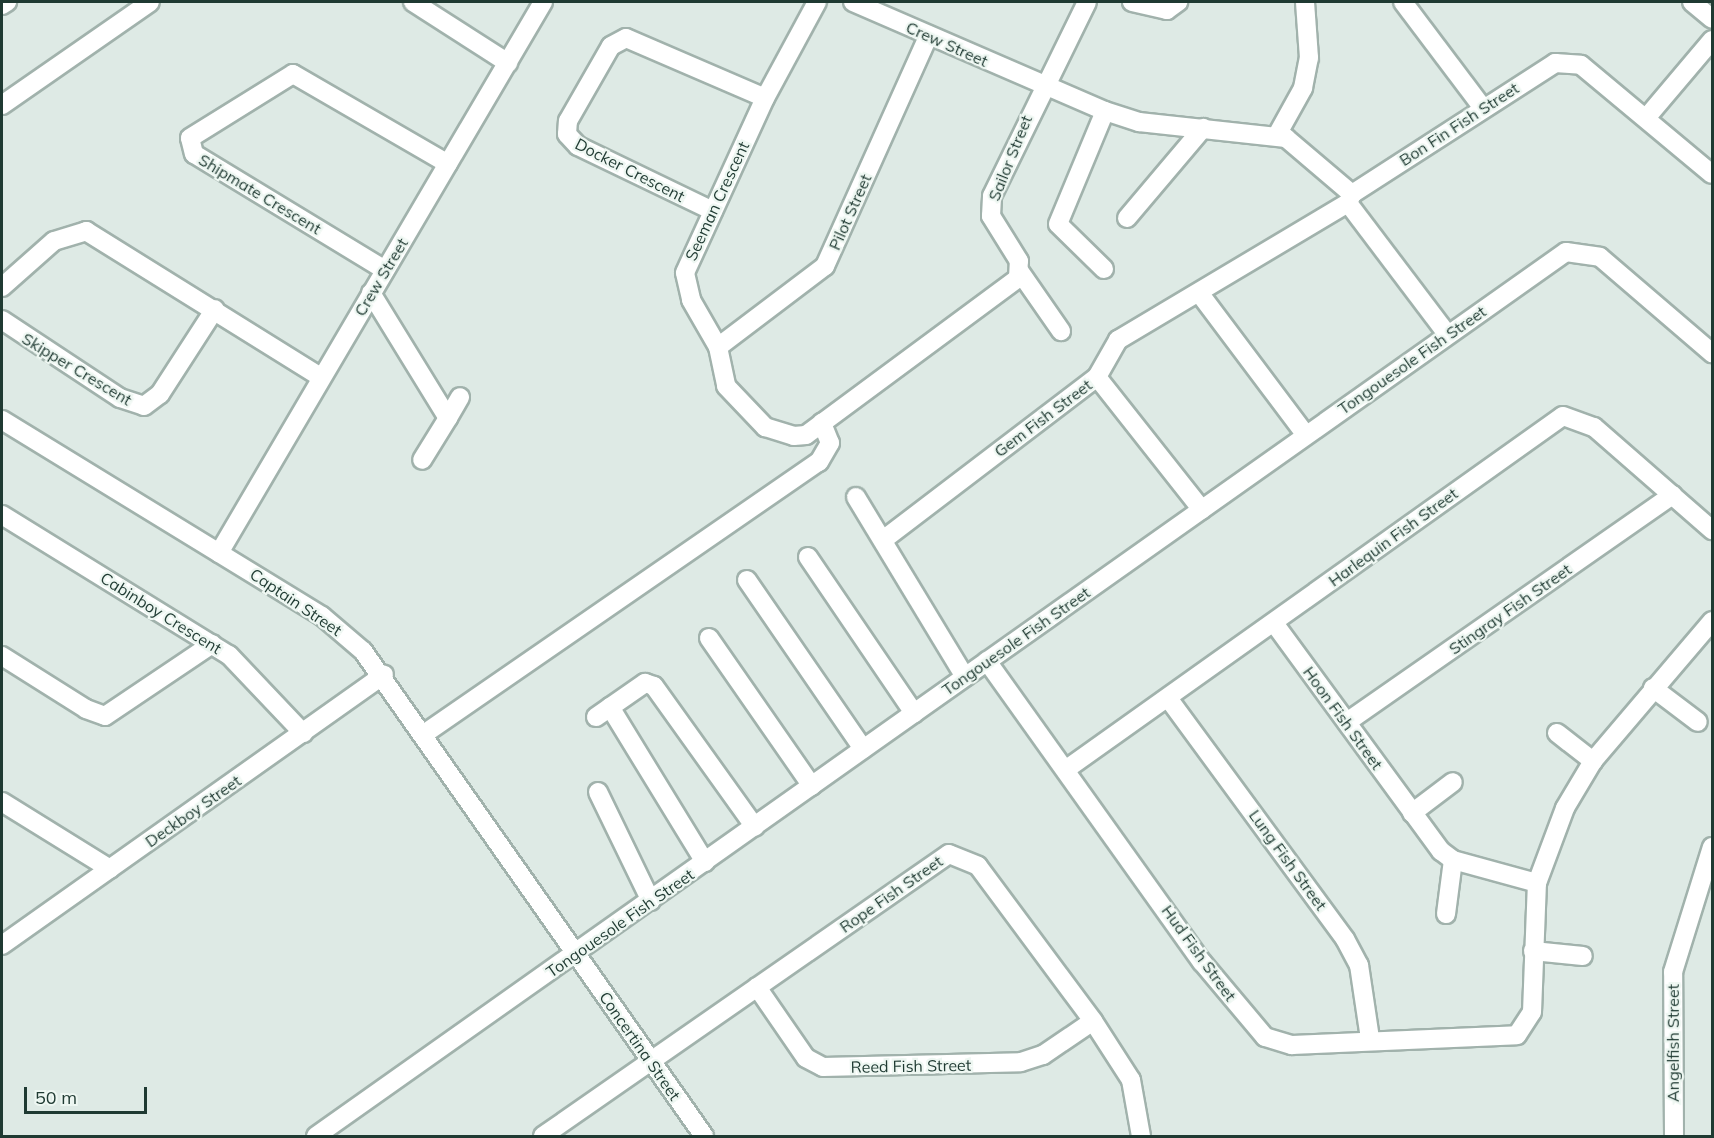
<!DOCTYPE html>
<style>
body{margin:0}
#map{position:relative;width:1714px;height:1138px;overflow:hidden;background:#deeae5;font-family:Mulish,sans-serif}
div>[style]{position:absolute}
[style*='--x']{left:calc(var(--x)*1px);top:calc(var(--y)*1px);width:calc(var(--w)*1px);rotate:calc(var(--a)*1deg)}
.roads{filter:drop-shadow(2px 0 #a1b2ac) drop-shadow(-2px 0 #a1b2ac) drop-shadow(0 2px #a1b2ac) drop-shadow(0 -2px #a1b2ac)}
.minor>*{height:18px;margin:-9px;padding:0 9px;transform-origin:9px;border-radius:9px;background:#fff}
span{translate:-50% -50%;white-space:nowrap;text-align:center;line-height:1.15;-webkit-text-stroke:4.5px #eef7f2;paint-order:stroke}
.street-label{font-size:16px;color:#1f3a32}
.frame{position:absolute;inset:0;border:3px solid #1f3a32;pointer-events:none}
.scale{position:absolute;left:24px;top:1087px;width:123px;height:27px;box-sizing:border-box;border:3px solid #1f3a32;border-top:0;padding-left:8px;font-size:18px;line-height:21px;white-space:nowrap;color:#1f3a32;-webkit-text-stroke:4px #eef7f2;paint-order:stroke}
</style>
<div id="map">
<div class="roads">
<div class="minor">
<div style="--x:413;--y:2;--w:113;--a:32.7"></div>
<div style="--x:817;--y:2;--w:109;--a:118.4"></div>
<div style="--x:765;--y:98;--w:192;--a:114.6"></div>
<div style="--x:685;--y:273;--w:28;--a:77"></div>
<div style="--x:691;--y:300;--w:54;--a:60.1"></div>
<div style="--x:718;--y:347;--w:40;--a:78"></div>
<div style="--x:726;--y:386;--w:57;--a:46.4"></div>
<div style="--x:765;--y:427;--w:30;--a:17"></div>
<div style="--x:794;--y:436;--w:12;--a:-5"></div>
<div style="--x:806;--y:435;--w:264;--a:-36.5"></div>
<div style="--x:1018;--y:278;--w:17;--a:-87"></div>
<div style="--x:1019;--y:261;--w:53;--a:-121.9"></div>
<div style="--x:991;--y:216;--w:20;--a:-87"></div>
<div style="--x:992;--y:196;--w:216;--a:-63.9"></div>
<div style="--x:853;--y:2;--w:275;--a:23.4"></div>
<div style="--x:1105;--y:111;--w:36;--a:18"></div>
<div style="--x:1139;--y:122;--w:148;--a:6.2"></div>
<div style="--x:1286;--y:138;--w:87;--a:40.3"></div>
<div style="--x:1132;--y:2;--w:36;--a:13"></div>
<div style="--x:1167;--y:10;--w:14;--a:-36"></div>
<div style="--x:1403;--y:2;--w:133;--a:53"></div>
<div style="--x:1692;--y:2;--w:26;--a:40"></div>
<div style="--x:2;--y:5;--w:6;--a:-31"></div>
<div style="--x:2;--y:105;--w:180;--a:-34.8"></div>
<div style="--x:1647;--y:117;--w:101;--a:-49.8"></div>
<div style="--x:1277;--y:135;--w:54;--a:-61"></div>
<div style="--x:1303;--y:88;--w:31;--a:-79"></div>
<div style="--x:1309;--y:58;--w:56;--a:-94.1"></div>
<div style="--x:1348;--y:203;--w:164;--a:52.9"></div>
<div style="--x:713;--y:211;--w:150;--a:-154.3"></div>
<div style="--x:578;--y:146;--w:16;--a:-133"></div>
<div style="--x:567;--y:134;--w:13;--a:-86"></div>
<div style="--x:568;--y:121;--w:86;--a:-60.2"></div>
<div style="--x:611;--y:46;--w:17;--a:-28"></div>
<div style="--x:626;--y:38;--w:151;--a:23.3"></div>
<div style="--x:1127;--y:218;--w:118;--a:-49.8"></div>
<div style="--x:1104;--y:269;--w:64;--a:-135.6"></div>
<div style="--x:1058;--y:224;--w:122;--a:-67.4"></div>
<div style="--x:385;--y:270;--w:223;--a:-148.7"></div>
<div style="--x:194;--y:154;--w:16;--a:-104"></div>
<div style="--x:190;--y:138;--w:121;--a:-31.9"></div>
<div style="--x:293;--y:74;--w:179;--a:30.1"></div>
<div style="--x:1020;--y:272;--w:72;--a:55.2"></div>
<div style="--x:2;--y:287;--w:69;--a:-41.5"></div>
<div style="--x:54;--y:241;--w:34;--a:-17"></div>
<div style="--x:86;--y:231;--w:277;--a:31.9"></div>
<div style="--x:371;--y:293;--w:147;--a:58.4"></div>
<div style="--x:448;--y:418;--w:49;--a:121.8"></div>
<div style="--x:1200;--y:294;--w:176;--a:53.1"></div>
<div style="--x:2;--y:320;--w:141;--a:33.5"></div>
<div style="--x:120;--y:398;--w:25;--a:18"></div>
<div style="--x:144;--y:406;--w:20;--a:-37"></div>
<div style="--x:160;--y:394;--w:101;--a:-57.1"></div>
<div style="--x:718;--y:347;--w:134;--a:-37.1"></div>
<div style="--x:825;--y:266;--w:253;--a:-65.8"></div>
<div style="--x:1097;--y:377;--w:43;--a:-60.4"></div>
<div style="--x:1118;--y:340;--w:268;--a:-30.8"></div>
<div style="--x:1348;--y:203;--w:10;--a:-66"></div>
<div style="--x:1352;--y:194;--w:242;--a:-32.8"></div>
<div style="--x:1555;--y:63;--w:26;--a:4"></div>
<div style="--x:1581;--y:65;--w:170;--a:39.8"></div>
<div style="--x:448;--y:418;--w:24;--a:-60"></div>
<div style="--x:2;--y:420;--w:375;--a:31.5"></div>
<div style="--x:322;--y:616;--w:54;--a:40.5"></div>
<div style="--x:363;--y:651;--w:593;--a:54.89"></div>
<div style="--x:856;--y:497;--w:210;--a:58.8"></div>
<div style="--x:2;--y:515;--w:267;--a:31.7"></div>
<div style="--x:229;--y:655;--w:108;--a:46.5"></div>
<div style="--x:883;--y:540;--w:269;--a:-37.3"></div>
<div style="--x:1097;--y:377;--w:169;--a:51.7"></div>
<div style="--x:219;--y:553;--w:639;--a:-59.54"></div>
<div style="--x:808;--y:557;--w:189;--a:55.8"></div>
<div style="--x:747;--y:580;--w:205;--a:55.5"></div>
<div style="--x:1274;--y:623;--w:283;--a:53.8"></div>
<div style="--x:1441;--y:851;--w:15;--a:37"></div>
<div style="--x:1453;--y:860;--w:87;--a:15.3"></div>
<div style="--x:709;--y:638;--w:180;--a:55.2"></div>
<div style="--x:2;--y:656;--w:99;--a:32.2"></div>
<div style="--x:86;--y:709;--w:20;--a:20"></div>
<div style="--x:105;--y:716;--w:129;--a:-33.9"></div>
<div style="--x:987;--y:661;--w:370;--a:54.5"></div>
<div style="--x:1202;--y:962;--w:98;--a:50"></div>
<div style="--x:1265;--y:1037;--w:28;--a:17"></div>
<div style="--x:1292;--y:1045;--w:225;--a:-2.5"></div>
<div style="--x:1517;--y:1035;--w:27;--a:-57"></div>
<div style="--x:1532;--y:1012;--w:129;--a:-87.8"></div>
<div style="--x:1537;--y:883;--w:80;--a:-69.5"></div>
<div style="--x:1565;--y:808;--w:55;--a:-59.2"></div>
<div style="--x:1593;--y:761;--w:184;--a:-49.6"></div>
<div style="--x:1653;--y:688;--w:56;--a:37.1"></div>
<div style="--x:1168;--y:698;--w:299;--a:53.7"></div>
<div style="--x:1345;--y:939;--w:30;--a:62"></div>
<div style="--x:1359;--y:965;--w:75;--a:81.5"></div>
<div style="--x:610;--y:707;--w:182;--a:58.5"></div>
<div style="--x:596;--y:717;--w:60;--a:-34.8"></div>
<div style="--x:645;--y:683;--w:9;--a:18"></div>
<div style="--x:654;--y:686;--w:173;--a:54.4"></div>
<div style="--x:1347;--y:722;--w:397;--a:-34.9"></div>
<div style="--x:1557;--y:733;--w:46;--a:37.9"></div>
<div style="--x:424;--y:734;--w:480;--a:-34.6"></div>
<div style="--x:819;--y:462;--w:22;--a:-60"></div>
<div style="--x:830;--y:443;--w:22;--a:-112"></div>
<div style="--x:1068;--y:768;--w:607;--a:-35.42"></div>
<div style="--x:1563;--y:416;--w:33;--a:20"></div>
<div style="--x:1594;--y:427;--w:157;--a:41.1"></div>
<div style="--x:598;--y:792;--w:121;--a:64.1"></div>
<div style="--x:2;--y:802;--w:127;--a:31.8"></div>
<div style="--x:1412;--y:813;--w:51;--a:-37.1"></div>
<div style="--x:1446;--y:914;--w:54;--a:-82.6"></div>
<div style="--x:2;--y:945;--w:468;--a:-35.3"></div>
<div style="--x:1533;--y:951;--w:50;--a:5.7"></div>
<div style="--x:757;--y:987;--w:86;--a:55.4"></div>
<div style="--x:806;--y:1058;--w:19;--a:28"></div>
<div style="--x:823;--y:1067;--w:198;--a:-1.4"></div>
<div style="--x:1021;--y:1062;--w:23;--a:-18"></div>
<div style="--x:1043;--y:1055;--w:60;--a:-34.2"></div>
<div style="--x:316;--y:1136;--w:1531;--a:-35.27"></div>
<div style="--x:1566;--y:252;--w:34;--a:8"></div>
<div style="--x:1600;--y:257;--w:148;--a:40.6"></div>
<div style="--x:543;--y:1136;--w:494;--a:-34.8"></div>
<div style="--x:949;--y:854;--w:31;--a:22"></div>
<div style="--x:978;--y:866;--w:193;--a:53.4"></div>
<div style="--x:1093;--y:1021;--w:70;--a:57.2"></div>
<div style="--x:1131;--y:1080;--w:57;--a:79.9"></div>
<div style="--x:1674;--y:1136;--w:164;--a:-90.3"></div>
<div style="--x:1673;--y:972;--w:131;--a:-72.7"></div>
</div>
</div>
<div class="street-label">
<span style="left:947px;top:44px;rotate:24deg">Crew Street</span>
<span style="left:1459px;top:124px;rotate:-33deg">Bon Fin Fish Street</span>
<span style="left:1010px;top:158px;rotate:-68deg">Sailor Street</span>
<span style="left:630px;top:170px;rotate:27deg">Docker Crescent</span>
<span style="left:260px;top:194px;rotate:31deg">Shipmate Crescent</span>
<span style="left:717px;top:201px;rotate:-65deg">Seeman Crescent</span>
<span style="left:850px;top:212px;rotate:-66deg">Pilot Street</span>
<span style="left:381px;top:277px;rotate:-59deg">Crew Street</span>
<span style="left:1412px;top:360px;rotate:-35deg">Tongouesole Fish Street</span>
<span style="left:77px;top:369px;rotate:31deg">Skipper Crescent</span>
<span style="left:1043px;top:418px;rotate:-37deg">Gem Fish Street</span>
<span style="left:1393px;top:537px;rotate:-36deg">Harlequin Fish Street</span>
<span style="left:296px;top:602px;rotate:34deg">Captain Street</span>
<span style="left:1510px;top:609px;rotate:-35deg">Stingray Fish Street</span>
<span style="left:161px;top:613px;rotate:32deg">Cabinboy Crescent</span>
<span style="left:1016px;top:641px;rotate:-35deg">Tongouesole Fish Street</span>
<span style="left:1343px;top:718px;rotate:54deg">Hoon Fish Street</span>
<span style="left:193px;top:811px;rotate:-35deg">Deckboy Street</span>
<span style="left:1288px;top:860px;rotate:54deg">Lung Fish Street</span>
<span style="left:891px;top:894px;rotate:-35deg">Rope Fish Street</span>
<span style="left:620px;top:923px;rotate:-35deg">Tongouesole Fish Street</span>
<span style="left:1199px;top:953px;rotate:54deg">Hud Fish Street</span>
<span style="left:1673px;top:1043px;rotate:-90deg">Angelfish Street</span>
<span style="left:640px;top:1046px;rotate:55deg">Concertina Street</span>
<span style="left:911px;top:1066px;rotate:-1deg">Reed Fish Street</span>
</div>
<div class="frame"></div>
<div class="scale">50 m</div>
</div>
